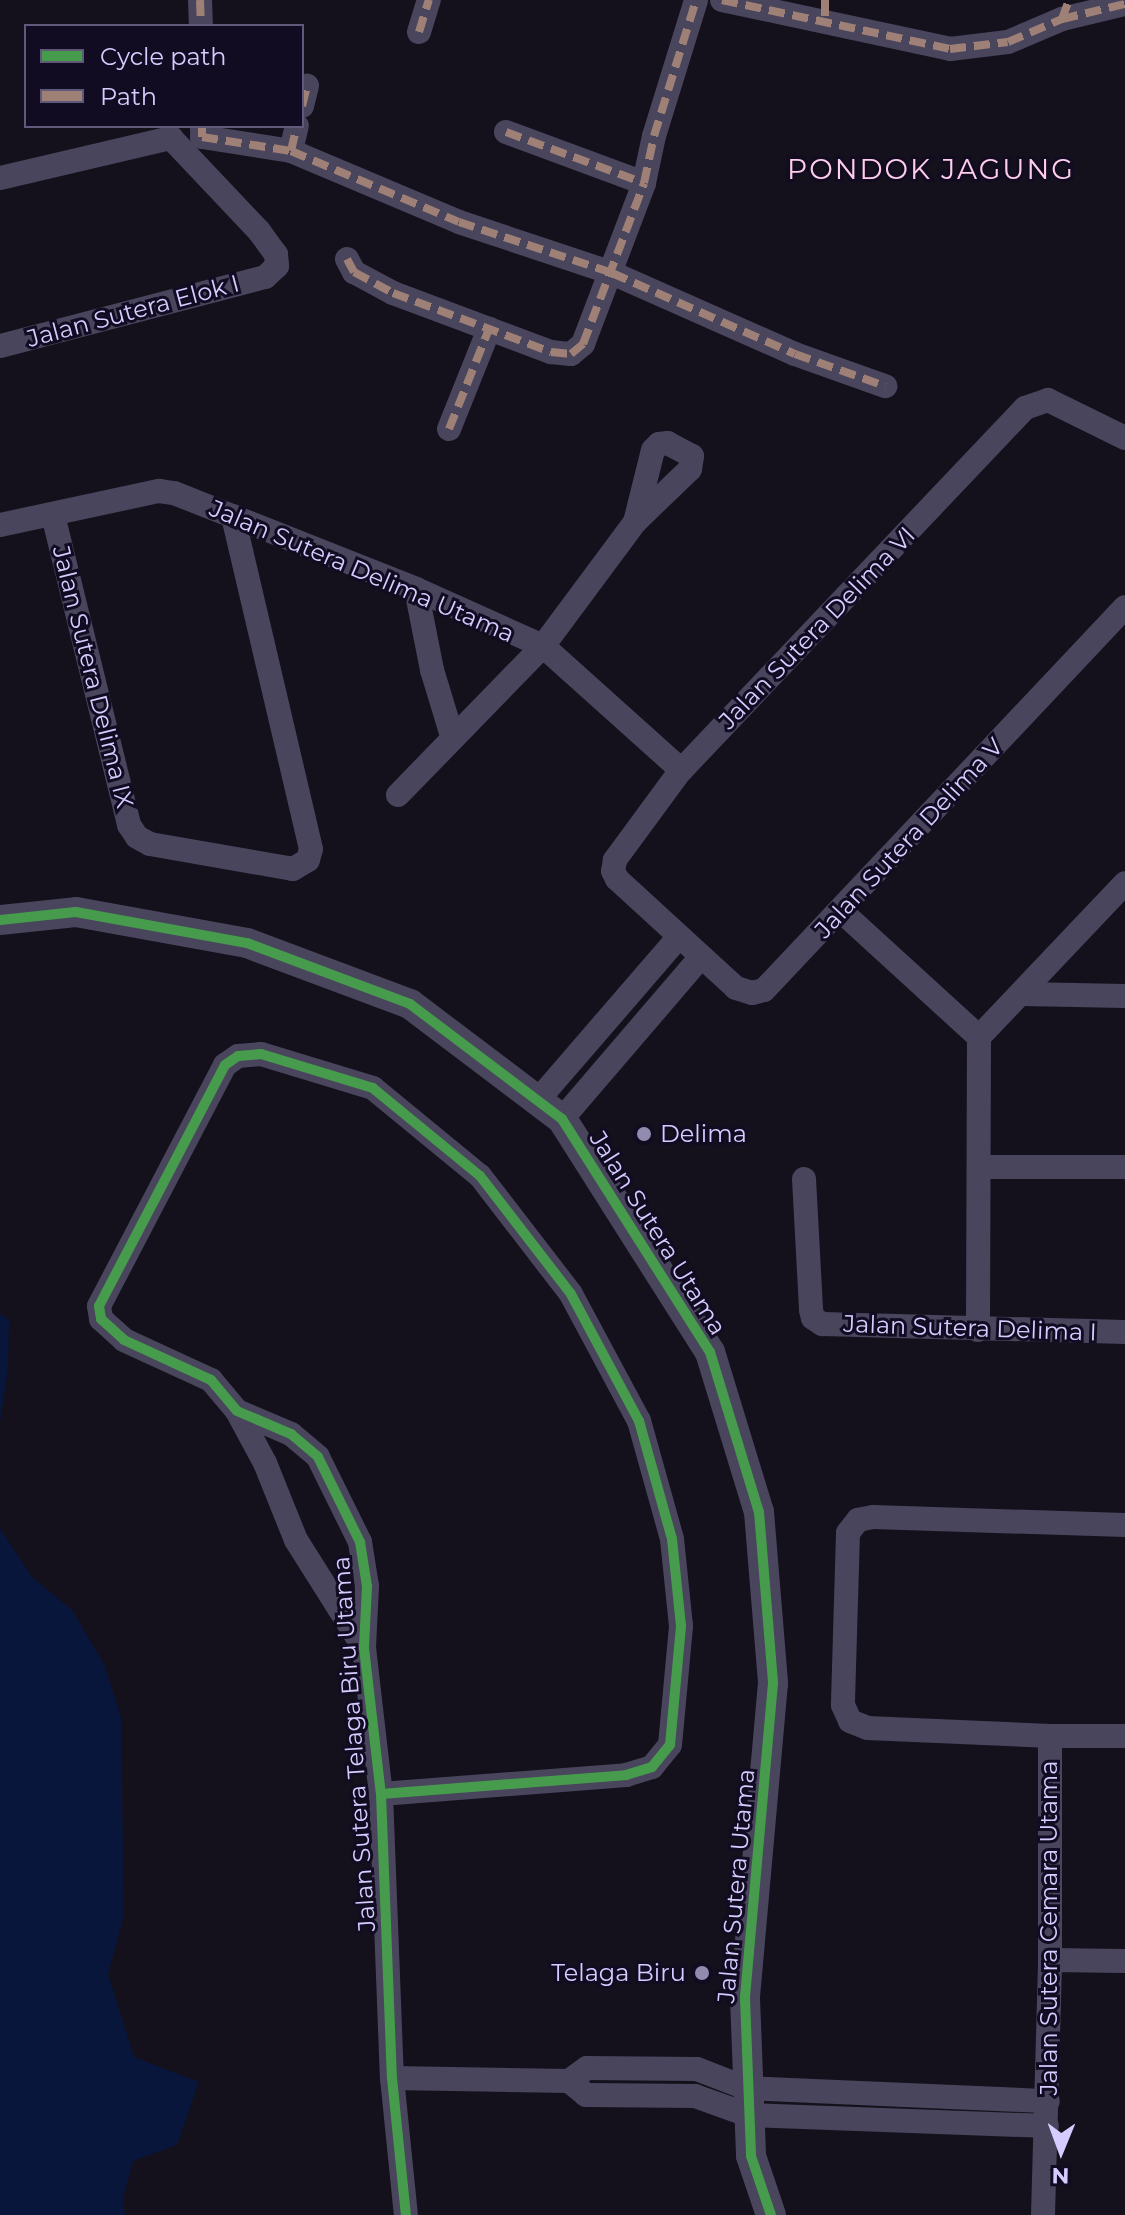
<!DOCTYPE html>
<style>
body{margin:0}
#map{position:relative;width:1125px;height:2215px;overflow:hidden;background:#14111c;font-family:Montserrat,sans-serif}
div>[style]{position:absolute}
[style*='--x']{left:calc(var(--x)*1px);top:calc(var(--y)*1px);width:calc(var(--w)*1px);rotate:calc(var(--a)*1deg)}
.water>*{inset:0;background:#09163b}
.minor>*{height:24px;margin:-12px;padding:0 12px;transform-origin:12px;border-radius:12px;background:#49455d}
.tertiary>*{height:30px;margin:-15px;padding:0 15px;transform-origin:15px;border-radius:15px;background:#49455d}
.quiet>*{height:8px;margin-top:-4px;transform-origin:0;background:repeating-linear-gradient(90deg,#9e8076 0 16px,transparent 0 24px)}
.cycleway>*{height:10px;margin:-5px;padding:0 5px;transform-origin:5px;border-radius:5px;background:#469c4c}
.dots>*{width:22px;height:22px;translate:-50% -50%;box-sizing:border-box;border:4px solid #110c21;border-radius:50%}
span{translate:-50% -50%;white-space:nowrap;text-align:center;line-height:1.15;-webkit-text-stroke:6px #110c21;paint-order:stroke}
.street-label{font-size:24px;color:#d6ccff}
.poi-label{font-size:24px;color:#d6ccff}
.left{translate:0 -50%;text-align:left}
.right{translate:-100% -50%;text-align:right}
.quarter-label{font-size:28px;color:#ffcee9;letter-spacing:2px}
.legend{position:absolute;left:24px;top:24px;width:280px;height:104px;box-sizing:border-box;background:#110c21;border:2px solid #60597a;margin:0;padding:10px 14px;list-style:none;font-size:24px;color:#d6ccff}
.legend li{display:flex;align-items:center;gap:16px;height:40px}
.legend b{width:40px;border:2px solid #60597a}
.north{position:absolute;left:1021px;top:2111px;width:80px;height:80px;-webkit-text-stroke:6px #110c21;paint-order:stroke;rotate:181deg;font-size:22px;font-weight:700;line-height:32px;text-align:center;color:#d6ccff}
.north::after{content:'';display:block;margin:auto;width:28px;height:36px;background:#d6ccff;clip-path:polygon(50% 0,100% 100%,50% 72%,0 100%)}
</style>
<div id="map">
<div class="water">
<div style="clip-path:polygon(0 1314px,9px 1320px,8px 1369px,0 1422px)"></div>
<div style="clip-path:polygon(0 1528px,31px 1576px,72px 1610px,104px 1664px,121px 1717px,124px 1915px,108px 1974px,134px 2057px,199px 2082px,177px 2145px,133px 2161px,123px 2199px,125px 2215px,0 2215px)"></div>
</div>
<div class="minor">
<div style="--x:200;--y:0;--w:26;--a:88"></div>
<div style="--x:722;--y:0;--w:233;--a:12.1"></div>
<div style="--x:950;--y:49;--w:58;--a:-6.9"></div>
<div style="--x:1008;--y:42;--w:59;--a:-23.1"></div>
<div style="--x:1062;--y:19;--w:65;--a:-13.4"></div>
<div style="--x:419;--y:32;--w:34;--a:-73"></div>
<div style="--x:302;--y:106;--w:21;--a:-76"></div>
<div style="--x:202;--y:126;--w:11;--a:90"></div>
<div style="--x:202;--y:137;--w:90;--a:8.9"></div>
<div style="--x:291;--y:151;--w:182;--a:22.9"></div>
<div style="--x:459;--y:222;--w:161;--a:18.4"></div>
<div style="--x:612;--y:273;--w:200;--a:23.9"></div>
<div style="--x:795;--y:354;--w:96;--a:19.6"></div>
<div style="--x:506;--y:132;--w:147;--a:20.3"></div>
<div style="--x:291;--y:151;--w:26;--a:-77"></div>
<div style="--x:0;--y:178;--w:176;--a:-13.2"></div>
<div style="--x:171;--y:138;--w:128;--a:46.6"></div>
<div style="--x:259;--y:231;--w:29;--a:54"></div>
<div style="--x:276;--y:254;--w:12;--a:85"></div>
<div style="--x:277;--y:266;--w:16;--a:137"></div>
<div style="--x:265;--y:277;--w:274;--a:165.4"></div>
<div style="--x:347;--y:259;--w:15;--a:62"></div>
<div style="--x:354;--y:272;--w:44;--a:28.3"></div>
<div style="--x:393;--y:293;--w:169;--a:20.5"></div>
<div style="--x:551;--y:352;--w:20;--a:6"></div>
<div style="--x:571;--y:354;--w:16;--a:-40"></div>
<div style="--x:583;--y:344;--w:172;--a:-69.2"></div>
<div style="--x:644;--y:183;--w:48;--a:-78"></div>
<div style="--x:654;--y:136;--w:142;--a:-72.8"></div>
<div style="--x:449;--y:429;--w:108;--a:-68.2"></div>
<div style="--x:1125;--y:438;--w:86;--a:-153.7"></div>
<div style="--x:1048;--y:400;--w:24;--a:161"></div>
<div style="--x:1025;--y:408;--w:499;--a:133.5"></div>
<div style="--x:681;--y:770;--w:112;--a:126.3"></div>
<div style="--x:615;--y:860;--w:11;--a:100"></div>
<div style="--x:613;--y:871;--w:9;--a:63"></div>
<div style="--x:617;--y:879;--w:161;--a:42.5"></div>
<div style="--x:736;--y:988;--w:17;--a:17"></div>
<div style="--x:752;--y:993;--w:12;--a:-14"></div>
<div style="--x:764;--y:990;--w:526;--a:-46.69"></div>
<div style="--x:53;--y:515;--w:319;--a:76.2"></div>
<div style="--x:129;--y:825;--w:14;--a:56"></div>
<div style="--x:137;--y:837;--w:15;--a:28"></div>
<div style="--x:150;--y:844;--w:145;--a:9.9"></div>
<div style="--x:293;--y:869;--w:17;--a:-31"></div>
<div style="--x:308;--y:860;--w:11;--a:-75"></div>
<div style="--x:311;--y:849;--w:342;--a:-103.2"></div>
<div style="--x:0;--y:525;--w:163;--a:-12.1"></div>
<div style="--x:159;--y:491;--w:15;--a:8"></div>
<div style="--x:174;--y:493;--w:260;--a:21.6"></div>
<div style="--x:416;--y:589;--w:139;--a:24.2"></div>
<div style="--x:543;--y:646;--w:186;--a:41.9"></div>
<div style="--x:416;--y:589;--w:83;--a:78.8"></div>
<div style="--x:432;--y:670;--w:69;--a:73.1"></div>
<div style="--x:398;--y:795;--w:208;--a:-45.8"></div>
<div style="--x:543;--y:646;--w:154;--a:-53.4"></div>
<div style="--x:635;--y:522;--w:76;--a:-43.9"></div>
<div style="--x:690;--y:469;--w:13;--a:-81"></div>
<div style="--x:692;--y:456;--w:27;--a:-152"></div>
<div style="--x:668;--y:443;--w:9;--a:174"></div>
<div style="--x:659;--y:444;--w:8;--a:135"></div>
<div style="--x:653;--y:450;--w:74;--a:104"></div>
<div style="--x:841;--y:911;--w:187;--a:42.4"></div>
<div style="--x:979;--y:1037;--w:293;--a:90.2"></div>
<div style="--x:1022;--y:994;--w:103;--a:1.1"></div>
<div style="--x:979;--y:1037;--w:212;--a:-46.5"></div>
<div style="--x:538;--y:1100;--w:214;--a:-49.2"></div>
<div style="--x:562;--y:1119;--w:212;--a:-49.4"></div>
<div style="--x:979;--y:1167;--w:146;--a:0"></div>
<div style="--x:804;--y:1179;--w:131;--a:86.9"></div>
<div style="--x:811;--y:1310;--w:8;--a:76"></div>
<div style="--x:813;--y:1318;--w:11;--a:34"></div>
<div style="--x:822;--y:1324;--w:303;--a:1.5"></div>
<div style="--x:237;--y:1411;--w:59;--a:61.7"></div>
<div style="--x:265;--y:1463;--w:83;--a:68.1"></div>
<div style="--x:296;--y:1540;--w:128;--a:57.8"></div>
<div style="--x:1125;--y:1525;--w:252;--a:-178.2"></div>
<div style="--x:873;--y:1517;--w:15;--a:169"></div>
<div style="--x:858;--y:1520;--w:16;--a:128"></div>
<div style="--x:848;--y:1533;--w:172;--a:91.7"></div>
<div style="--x:843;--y:1705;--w:17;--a:66"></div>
<div style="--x:850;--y:1721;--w:18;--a:22"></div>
<div style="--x:867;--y:1728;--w:183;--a:2.5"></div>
<div style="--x:1050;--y:1736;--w:75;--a:0"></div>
<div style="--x:381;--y:1794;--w:246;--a:-4.4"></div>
<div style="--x:626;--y:1775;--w:27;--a:-17"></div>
<div style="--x:652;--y:1767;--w:28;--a:-51"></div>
<div style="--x:670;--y:1745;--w:120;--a:-84.7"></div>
<div style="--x:681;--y:1626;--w:87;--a:-95.9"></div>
<div style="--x:672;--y:1539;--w:123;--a:-105.6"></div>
<div style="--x:639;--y:1421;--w:144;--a:-118.2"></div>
<div style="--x:571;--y:1294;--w:149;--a:-127.6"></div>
<div style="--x:480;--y:1176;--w:139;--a:-140.6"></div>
<div style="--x:373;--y:1088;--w:117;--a:-163.1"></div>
<div style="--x:261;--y:1054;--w:23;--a:175"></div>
<div style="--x:238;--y:1056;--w:16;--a:145"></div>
<div style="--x:225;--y:1065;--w:272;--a:117.6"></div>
<div style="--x:99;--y:1306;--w:13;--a:81"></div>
<div style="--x:101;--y:1319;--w:31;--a:42"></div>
<div style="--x:124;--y:1340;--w:96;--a:24.7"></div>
<div style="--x:211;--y:1380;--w:40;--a:50"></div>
<div style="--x:237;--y:1411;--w:59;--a:23.1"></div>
<div style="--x:291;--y:1434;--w:35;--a:40"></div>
<div style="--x:318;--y:1457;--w:95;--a:63.7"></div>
<div style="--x:360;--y:1542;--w:45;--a:81"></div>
<div style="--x:367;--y:1586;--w:62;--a:92.8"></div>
<div style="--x:364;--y:1648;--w:147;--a:83.4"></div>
<div style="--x:381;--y:1794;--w:284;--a:87.8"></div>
<div style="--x:392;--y:2078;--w:138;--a:84.2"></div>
<div style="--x:1050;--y:1960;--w:75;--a:0.8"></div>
<div style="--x:392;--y:2078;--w:177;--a:1"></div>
<div style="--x:569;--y:2081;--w:22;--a:-36"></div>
<div style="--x:587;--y:2068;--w:110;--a:0.5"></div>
<div style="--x:697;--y:2069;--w:53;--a:21.2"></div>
<div style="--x:746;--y:2088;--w:302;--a:2.5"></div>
<div style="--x:569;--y:2081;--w:22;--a:39"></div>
<div style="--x:586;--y:2095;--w:109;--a:0.5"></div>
<div style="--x:695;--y:2096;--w:56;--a:19.7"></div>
<div style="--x:748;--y:2115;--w:299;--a:2.1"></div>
<div style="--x:1043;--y:2215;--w:255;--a:-88.4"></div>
<div style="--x:1050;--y:1960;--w:224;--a:-90"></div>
</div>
<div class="tertiary">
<div style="--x:0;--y:920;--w:76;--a:-6"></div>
<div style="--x:76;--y:912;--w:174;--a:10.3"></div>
<div style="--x:247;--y:943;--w:174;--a:20.5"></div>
<div style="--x:410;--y:1004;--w:191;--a:37.1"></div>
<div style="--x:562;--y:1119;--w:276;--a:57.6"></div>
<div style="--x:710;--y:1352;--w:167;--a:73"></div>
<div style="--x:759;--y:1512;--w:172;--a:85.3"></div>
<div style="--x:773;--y:1683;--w:316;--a:95.1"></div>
<div style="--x:745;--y:1998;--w:158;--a:87.8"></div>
<div style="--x:751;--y:2156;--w:62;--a:71.3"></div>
</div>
<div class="quiet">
<div style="--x:200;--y:0;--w:26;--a:88"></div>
<div style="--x:722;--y:0;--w:233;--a:12.1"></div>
<div style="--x:950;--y:49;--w:58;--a:-6.9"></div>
<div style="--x:1008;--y:42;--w:59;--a:-23.1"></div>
<div style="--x:1062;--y:19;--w:65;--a:-13.4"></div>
<div style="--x:825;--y:0;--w:20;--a:90"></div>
<div style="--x:1062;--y:19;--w:20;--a:-70"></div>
<div style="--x:419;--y:32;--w:34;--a:-73"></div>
<div style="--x:302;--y:106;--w:21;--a:-76"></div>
<div style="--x:202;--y:126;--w:11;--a:90"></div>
<div style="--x:202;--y:137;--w:90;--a:8.9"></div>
<div style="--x:291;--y:151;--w:182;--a:22.9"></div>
<div style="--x:459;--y:222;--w:161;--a:18.4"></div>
<div style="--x:612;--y:273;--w:200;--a:23.9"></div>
<div style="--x:795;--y:354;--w:96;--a:19.6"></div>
<div style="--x:506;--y:132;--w:147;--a:20.3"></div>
<div style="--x:291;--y:151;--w:26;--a:-77"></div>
<div style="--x:347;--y:259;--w:15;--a:62"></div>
<div style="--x:354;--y:272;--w:44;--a:28.3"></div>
<div style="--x:393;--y:293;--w:169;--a:20.5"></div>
<div style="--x:551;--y:352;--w:20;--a:6"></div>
<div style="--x:571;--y:354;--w:16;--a:-40"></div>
<div style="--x:583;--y:344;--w:172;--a:-69.2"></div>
<div style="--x:644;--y:183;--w:48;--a:-78"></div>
<div style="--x:654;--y:136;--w:142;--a:-72.8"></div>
<div style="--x:449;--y:429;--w:108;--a:-68.2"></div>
</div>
<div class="cycleway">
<div style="--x:0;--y:920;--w:76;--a:-6"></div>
<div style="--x:76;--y:912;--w:174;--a:10.3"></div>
<div style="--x:247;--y:943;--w:174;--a:20.5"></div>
<div style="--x:410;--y:1004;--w:191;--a:37.1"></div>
<div style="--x:562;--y:1119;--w:276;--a:57.6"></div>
<div style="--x:710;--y:1352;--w:167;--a:73"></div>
<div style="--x:759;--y:1512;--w:172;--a:85.3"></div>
<div style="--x:773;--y:1683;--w:316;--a:95.1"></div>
<div style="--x:745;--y:1998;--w:158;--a:87.8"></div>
<div style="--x:751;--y:2156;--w:62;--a:71.3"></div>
<div style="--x:381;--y:1794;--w:246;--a:-4.4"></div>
<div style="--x:626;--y:1775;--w:27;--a:-17"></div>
<div style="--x:652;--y:1767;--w:28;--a:-51"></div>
<div style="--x:670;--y:1745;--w:120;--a:-84.7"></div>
<div style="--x:681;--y:1626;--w:87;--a:-95.9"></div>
<div style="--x:672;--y:1539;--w:123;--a:-105.6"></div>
<div style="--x:639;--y:1421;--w:144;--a:-118.2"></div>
<div style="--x:571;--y:1294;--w:149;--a:-127.6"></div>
<div style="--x:480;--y:1176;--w:139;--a:-140.6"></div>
<div style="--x:373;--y:1088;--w:117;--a:-163.1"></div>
<div style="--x:261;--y:1054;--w:23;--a:175"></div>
<div style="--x:238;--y:1056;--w:16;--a:145"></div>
<div style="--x:225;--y:1065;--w:272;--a:117.6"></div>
<div style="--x:99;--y:1306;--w:13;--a:81"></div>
<div style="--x:101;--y:1319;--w:31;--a:42"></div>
<div style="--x:124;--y:1340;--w:96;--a:24.7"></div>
<div style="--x:211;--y:1380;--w:40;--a:50"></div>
<div style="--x:237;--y:1411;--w:59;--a:23.1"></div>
<div style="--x:291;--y:1434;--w:35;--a:40"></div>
<div style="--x:318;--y:1457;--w:95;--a:63.7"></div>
<div style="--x:360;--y:1542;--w:45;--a:81"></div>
<div style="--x:367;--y:1586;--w:62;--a:92.8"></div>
<div style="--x:364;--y:1648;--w:147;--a:83.4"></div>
<div style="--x:381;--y:1794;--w:284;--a:87.8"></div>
<div style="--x:392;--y:2078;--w:138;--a:84.2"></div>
</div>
<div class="dots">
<div style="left:644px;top:1134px;background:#928bb0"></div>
<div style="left:702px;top:1973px;background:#928bb0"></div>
</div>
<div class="street-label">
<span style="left:133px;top:311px;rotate:-15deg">Jalan Sutera Elok I</span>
<span style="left:362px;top:571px;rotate:23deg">Jalan Sutera Delima Utama</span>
<span style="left:817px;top:628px;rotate:-46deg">Jalan Sutera Delima VI</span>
<span style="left:93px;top:677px;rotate:76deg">Jalan Sutera Delima IX</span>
<span style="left:909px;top:838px;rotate:-47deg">Jalan Sutera Delima V</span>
<span style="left:658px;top:1233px;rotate:58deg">Jalan Sutera Utama</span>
<span style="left:970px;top:1328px;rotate:2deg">Jalan Sutera Delima I</span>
<span style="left:354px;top:1744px;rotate:-94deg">Jalan Sutera Telaga Biru Utama</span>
<span style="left:736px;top:1886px;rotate:-85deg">Jalan Sutera Utama</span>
<span style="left:1049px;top:1928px;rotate:-90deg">Jalan Sutera Cemara Utama</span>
</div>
<div class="poi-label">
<span class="left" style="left:660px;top:1134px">Delima</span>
<span class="right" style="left:686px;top:1973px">Telaga Biru</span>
</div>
<div class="quarter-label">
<span style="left:931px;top:169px">PONDOK JAGUNG</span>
</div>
<ul class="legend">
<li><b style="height:10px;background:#469c4c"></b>Cycle path</li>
<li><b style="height:10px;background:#9e8076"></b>Path</li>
</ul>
<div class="north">N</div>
</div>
